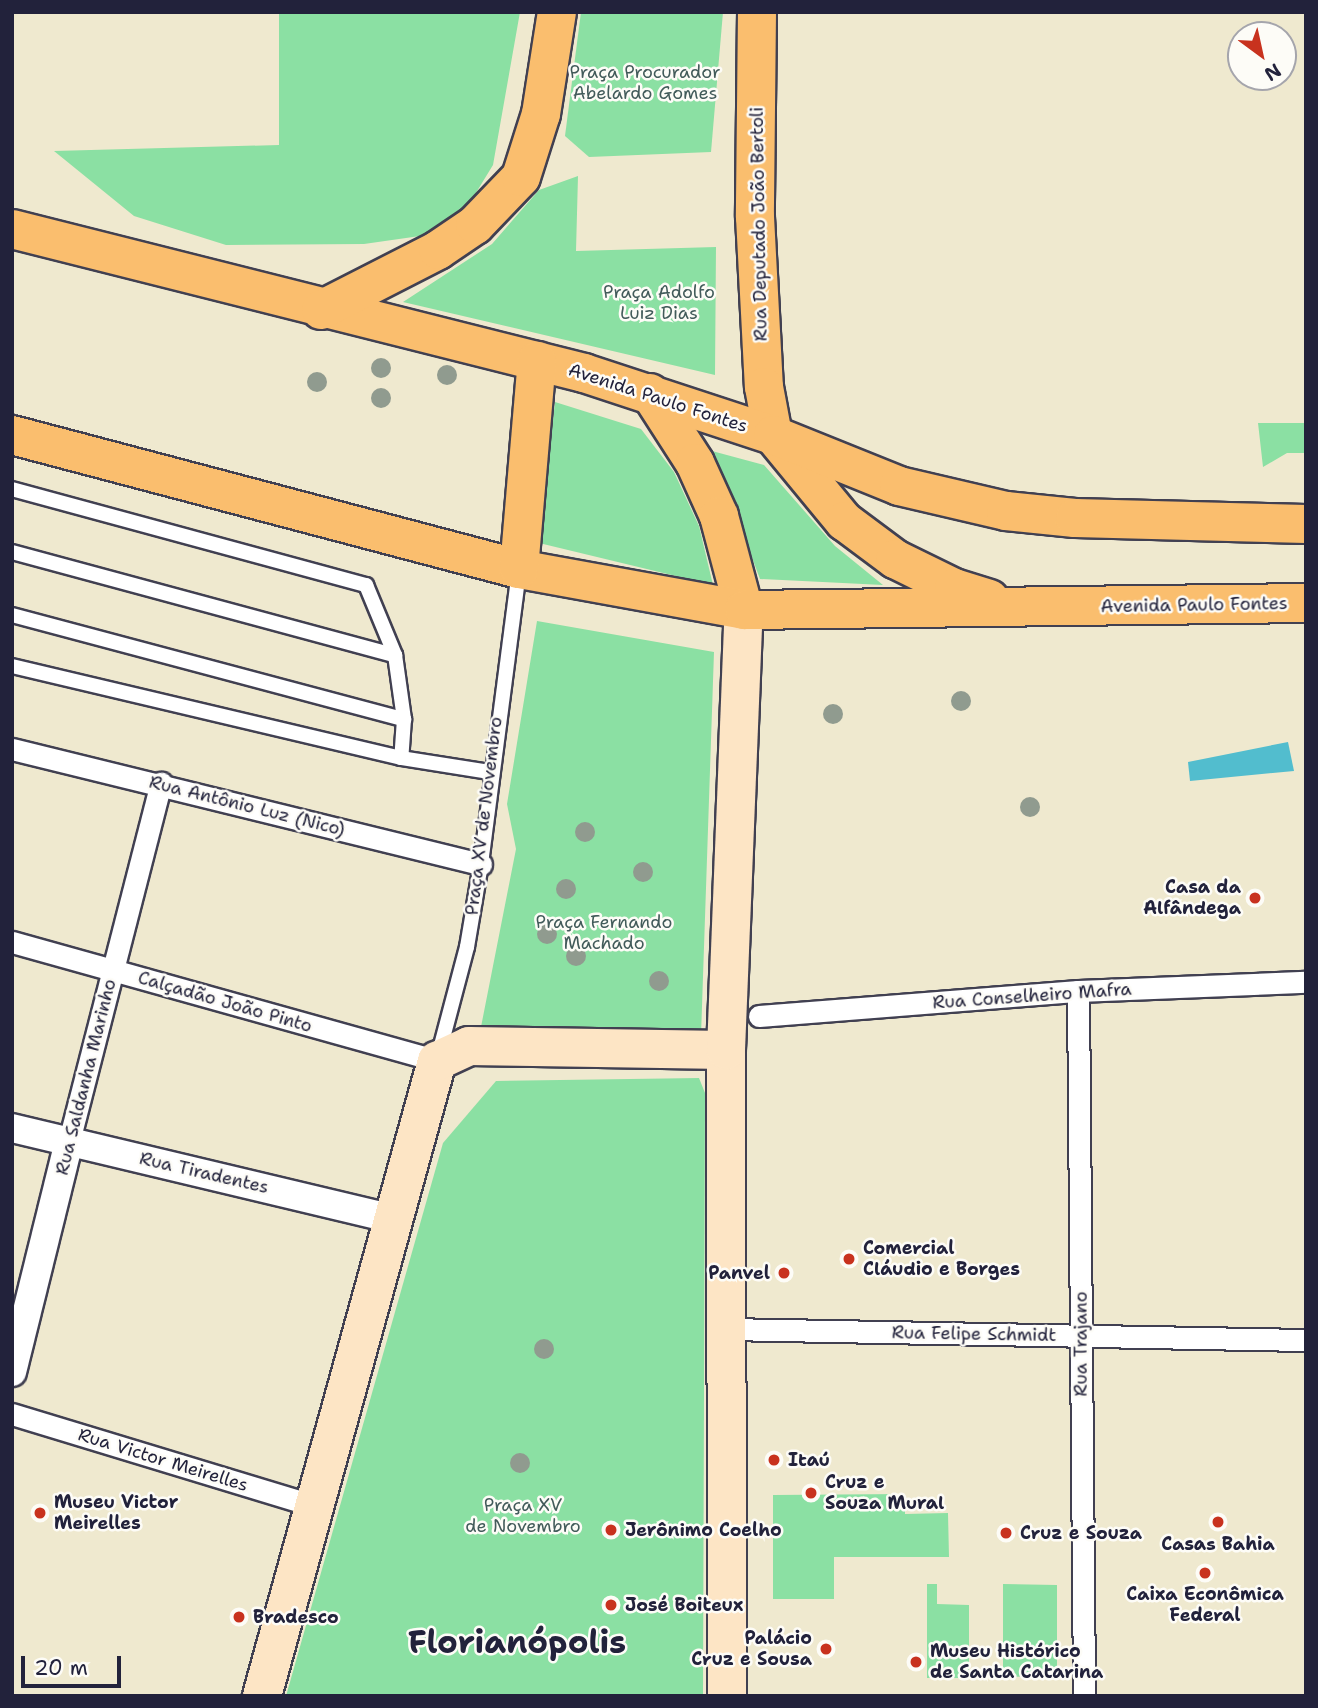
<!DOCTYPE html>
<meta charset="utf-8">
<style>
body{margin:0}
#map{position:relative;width:1318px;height:1708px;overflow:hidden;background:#efe9cf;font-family:"Shantell Sans",sans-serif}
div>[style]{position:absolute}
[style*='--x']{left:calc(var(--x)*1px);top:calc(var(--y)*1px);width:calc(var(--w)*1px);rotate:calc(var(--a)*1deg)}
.green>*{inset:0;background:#8be0a3}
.water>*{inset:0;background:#52bdce}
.roads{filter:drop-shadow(2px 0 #414051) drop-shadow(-2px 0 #414051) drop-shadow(0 2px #414051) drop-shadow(0 -2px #414051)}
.service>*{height:14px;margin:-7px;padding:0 7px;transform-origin:7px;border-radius:7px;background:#fff}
.pedestrian>*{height:21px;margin:-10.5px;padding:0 10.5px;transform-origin:10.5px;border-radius:10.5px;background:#fff}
.minor>*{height:28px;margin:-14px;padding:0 14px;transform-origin:14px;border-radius:14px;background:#fff}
.secondary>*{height:38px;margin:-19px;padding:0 19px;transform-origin:19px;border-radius:19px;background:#fde5c5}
.primary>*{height:38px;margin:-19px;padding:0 19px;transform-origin:19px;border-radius:19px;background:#fabe6e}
.trees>*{width:20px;height:20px;margin:-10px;border-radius:50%;background:#909b8f}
.dots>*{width:19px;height:19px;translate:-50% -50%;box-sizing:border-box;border:4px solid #fdfcf7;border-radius:50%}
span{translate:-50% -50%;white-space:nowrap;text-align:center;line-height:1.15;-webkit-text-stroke:5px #fdfcf7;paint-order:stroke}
.park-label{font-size:18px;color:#425b5a}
.street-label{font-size:18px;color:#22223b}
.poi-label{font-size:18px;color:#22223b;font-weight:700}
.right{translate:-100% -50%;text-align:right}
.left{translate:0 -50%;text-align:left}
.town-label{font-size:32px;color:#22223b;font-weight:700}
.frame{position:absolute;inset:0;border:14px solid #22223b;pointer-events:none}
.north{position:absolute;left:1227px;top:21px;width:70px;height:70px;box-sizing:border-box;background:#fdfcf7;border:2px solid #a5a5ac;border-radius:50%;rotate:147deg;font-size:19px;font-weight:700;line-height:28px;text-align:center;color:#22223b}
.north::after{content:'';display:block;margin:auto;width:24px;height:32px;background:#c8321e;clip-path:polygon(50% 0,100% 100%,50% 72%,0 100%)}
.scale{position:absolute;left:21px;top:1656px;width:100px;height:32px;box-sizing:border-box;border:4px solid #22223b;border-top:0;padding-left:9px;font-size:21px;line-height:24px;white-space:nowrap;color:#22223b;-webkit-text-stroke:5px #fdfcf7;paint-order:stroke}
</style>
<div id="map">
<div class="green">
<div style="clip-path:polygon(279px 12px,520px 12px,493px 165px,463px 214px,420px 236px,364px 244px,226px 245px,134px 216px,54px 151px,279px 145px)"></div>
<div style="clip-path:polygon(581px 12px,723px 12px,711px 152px,589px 157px,565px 136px)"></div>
<div style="clip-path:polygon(578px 176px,576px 251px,716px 247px,715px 375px,403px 302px,492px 244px,539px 190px)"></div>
<div style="clip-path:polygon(555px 402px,641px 429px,674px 472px,699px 526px,713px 585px,539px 543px)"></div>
<div style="clip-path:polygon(1258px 423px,1306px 423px,1306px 453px,1287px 453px,1263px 467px)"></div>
<div style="clip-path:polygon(712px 451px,764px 465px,835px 546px,883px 585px,760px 579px)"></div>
<div style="clip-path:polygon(537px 621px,714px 652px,701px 1036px,480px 1032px,516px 849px,507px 804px)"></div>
<div style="clip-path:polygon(699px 1078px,705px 1093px,703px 1696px,286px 1696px,443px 1143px,496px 1081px)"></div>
<div style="clip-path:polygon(905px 1494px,905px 1514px,948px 1513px,949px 1557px,834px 1557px,834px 1599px,773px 1599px,773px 1495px)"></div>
<div style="clip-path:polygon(927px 1584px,937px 1584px,937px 1604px,969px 1605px,969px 1678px,927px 1678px)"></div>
<div style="clip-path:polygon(1003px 1584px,1057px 1585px,1057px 1676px,1003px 1677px)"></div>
</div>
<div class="water">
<div style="clip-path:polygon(1288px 742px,1294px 771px,1190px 781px,1188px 762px)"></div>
</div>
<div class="roads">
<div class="service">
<div style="--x:12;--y:489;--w:367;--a:15.2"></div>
<div style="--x:366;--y:585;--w:76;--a:67.5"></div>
<div style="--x:395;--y:655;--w:65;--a:82"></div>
<div style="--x:404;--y:719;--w:39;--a:94"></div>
<div style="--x:12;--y:552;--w:397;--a:15.1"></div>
<div style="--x:12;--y:615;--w:406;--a:14.9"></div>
<div style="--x:12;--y:666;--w:400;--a:13.3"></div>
<div style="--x:401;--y:758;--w:89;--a:9"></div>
<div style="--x:439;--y:1053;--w:110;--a:-75.2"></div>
<div style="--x:467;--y:947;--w:84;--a:-80.4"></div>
<div style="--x:481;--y:864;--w:296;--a:-82.6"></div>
</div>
<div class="pedestrian">
<div style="--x:12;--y:749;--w:483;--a:13.8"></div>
<div style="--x:12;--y:942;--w:441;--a:15.6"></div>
<div style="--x:1078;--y:991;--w:705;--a:89.51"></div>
<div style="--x:759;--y:1016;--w:320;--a:-4.5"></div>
<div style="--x:1078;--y:991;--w:228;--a:-2.3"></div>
<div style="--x:69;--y:1141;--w:370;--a:-75.6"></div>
<div style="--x:726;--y:1329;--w:580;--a:1.09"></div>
<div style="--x:12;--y:1414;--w:316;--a:16.9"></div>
</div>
<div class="minor">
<div style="--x:12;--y:1128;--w:394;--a:13.4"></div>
<div style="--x:12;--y:1372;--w:238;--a:-76.1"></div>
</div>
<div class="secondary">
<div style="--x:262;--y:1696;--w:659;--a:-74.59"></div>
<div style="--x:437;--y:1061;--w:35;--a:-25"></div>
<div style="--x:469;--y:1046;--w:257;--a:0.9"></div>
<div style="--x:727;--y:1696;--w:646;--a:-90.09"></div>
<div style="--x:726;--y:1050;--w:440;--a:-87.7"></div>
</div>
<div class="primary">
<div style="--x:757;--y:12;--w:205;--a:90.6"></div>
<div style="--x:755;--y:217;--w:170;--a:87"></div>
<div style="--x:764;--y:387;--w:49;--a:79.4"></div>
<div style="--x:773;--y:435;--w:112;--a:50.5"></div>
<div style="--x:844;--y:521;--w:64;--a:36.7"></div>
<div style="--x:895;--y:559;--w:66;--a:26.2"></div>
<div style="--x:954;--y:588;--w:37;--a:17"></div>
<div style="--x:12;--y:229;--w:590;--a:14.13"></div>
<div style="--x:584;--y:373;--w:199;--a:18.2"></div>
<div style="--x:773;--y:435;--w:136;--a:22"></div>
<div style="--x:899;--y:486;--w:110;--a:13.2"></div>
<div style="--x:1006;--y:511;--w:69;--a:5.8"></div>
<div style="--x:1075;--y:518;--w:231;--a:1.5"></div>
<div style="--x:321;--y:310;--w:131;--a:-27.1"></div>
<div style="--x:438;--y:250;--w:45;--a:-34"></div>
<div style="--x:475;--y:225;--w:66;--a:-46.2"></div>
<div style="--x:521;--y:177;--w:66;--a:-72.4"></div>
<div style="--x:541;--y:114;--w:103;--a:-81.1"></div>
<div style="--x:650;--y:393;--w:83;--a:57.3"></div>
<div style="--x:695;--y:463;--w:58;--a:65.6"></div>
<div style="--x:719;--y:516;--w:97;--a:75.1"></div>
<div style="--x:12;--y:435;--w:524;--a:14.8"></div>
<div style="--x:519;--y:569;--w:229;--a:10.3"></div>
<div style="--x:744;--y:610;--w:562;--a:-0.71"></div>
<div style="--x:519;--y:569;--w:209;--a:-85.1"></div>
</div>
</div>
<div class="trees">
<div style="left:381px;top:368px"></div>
<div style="left:447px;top:375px"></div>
<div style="left:317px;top:382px"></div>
<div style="left:381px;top:398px"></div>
<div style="left:961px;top:701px"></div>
<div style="left:833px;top:714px"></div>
<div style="left:1030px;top:807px"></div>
<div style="left:585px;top:832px"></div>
<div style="left:643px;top:872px"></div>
<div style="left:566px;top:889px"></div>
<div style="left:547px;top:934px"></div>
<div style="left:576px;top:956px"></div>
<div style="left:659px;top:981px"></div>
<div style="left:544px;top:1349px"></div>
<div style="left:520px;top:1463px"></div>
</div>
<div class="dots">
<div style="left:1255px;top:898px;background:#c8321e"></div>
<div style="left:849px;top:1259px;background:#c8321e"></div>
<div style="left:784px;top:1273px;background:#c8321e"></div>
<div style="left:774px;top:1460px;background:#c8321e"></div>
<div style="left:811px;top:1493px;background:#c8321e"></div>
<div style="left:40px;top:1513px;background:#c8321e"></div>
<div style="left:1218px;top:1522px;background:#c8321e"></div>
<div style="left:611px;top:1530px;background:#c8321e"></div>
<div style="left:1006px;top:1533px;background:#c8321e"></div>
<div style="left:1205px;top:1573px;background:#c8321e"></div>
<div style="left:611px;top:1605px;background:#c8321e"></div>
<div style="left:239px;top:1617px;background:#c8321e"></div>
<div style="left:826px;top:1649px;background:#c8321e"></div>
<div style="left:916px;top:1662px;background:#c8321e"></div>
</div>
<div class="park-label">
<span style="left:645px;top:83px">Praça Procurador<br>Abelardo Gomes</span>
<span style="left:659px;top:303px">Praça Adolfo<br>Luiz Dias</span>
<span style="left:604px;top:933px">Praça Fernando<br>Machado</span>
<span style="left:523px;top:1516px">Praça XV<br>de Novembro</span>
</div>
<div class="street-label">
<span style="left:759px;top:224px;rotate:-91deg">Rua Deputado João Bertoli</span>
<span style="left:658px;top:398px;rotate:18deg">Avenida Paulo Fontes</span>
<span style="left:1194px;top:605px;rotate:-1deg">Avenida Paulo Fontes</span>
<span style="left:247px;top:806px;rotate:14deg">Rua Antônio Luz (Nico)</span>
<span style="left:484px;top:816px;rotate:-83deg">Praça XV de Novembro</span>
<span style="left:1032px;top:996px;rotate:-4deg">Rua Conselheiro Mafra</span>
<span style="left:225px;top:1002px;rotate:16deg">Calçadão João Pinto</span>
<span style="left:86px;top:1077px;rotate:-76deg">Rua Saldanha Marinho</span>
<span style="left:204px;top:1173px;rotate:13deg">Rua Tiradentes</span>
<span style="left:974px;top:1334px;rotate:1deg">Rua Felipe Schmidt</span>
<span style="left:1081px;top:1344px;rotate:-90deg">Rua Trajano</span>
<span style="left:163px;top:1460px;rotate:17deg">Rua Victor Meirelles</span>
</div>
<div class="poi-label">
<span class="right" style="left:1241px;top:898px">Casa da<br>Alfândega</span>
<span class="left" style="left:863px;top:1259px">Comercial<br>Cláudio e Borges</span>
<span class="right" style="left:770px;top:1273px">Panvel</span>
<span class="left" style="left:788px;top:1460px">Itaú</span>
<span class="left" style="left:825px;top:1493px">Cruz e<br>Souza Mural</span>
<span class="left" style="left:54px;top:1513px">Museu Victor<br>Meirelles</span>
<span class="left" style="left:625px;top:1530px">Jerônimo Coelho</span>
<span class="left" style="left:1020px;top:1533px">Cruz e Souza</span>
<span style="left:1218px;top:1544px">Casas Bahia</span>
<span style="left:1205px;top:1605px">Caixa Econômica<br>Federal</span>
<span class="left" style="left:625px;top:1605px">José Boiteux</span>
<span class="left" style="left:253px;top:1617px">Bradesco</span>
<span class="right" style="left:812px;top:1649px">Palácio<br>Cruz e Sousa</span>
<span class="left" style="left:930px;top:1662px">Museu Histórico<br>de Santa Catarina</span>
</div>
<div class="town-label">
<span style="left:517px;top:1642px">Florianópolis</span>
</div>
<div class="frame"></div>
<div class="north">N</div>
<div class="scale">20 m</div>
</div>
